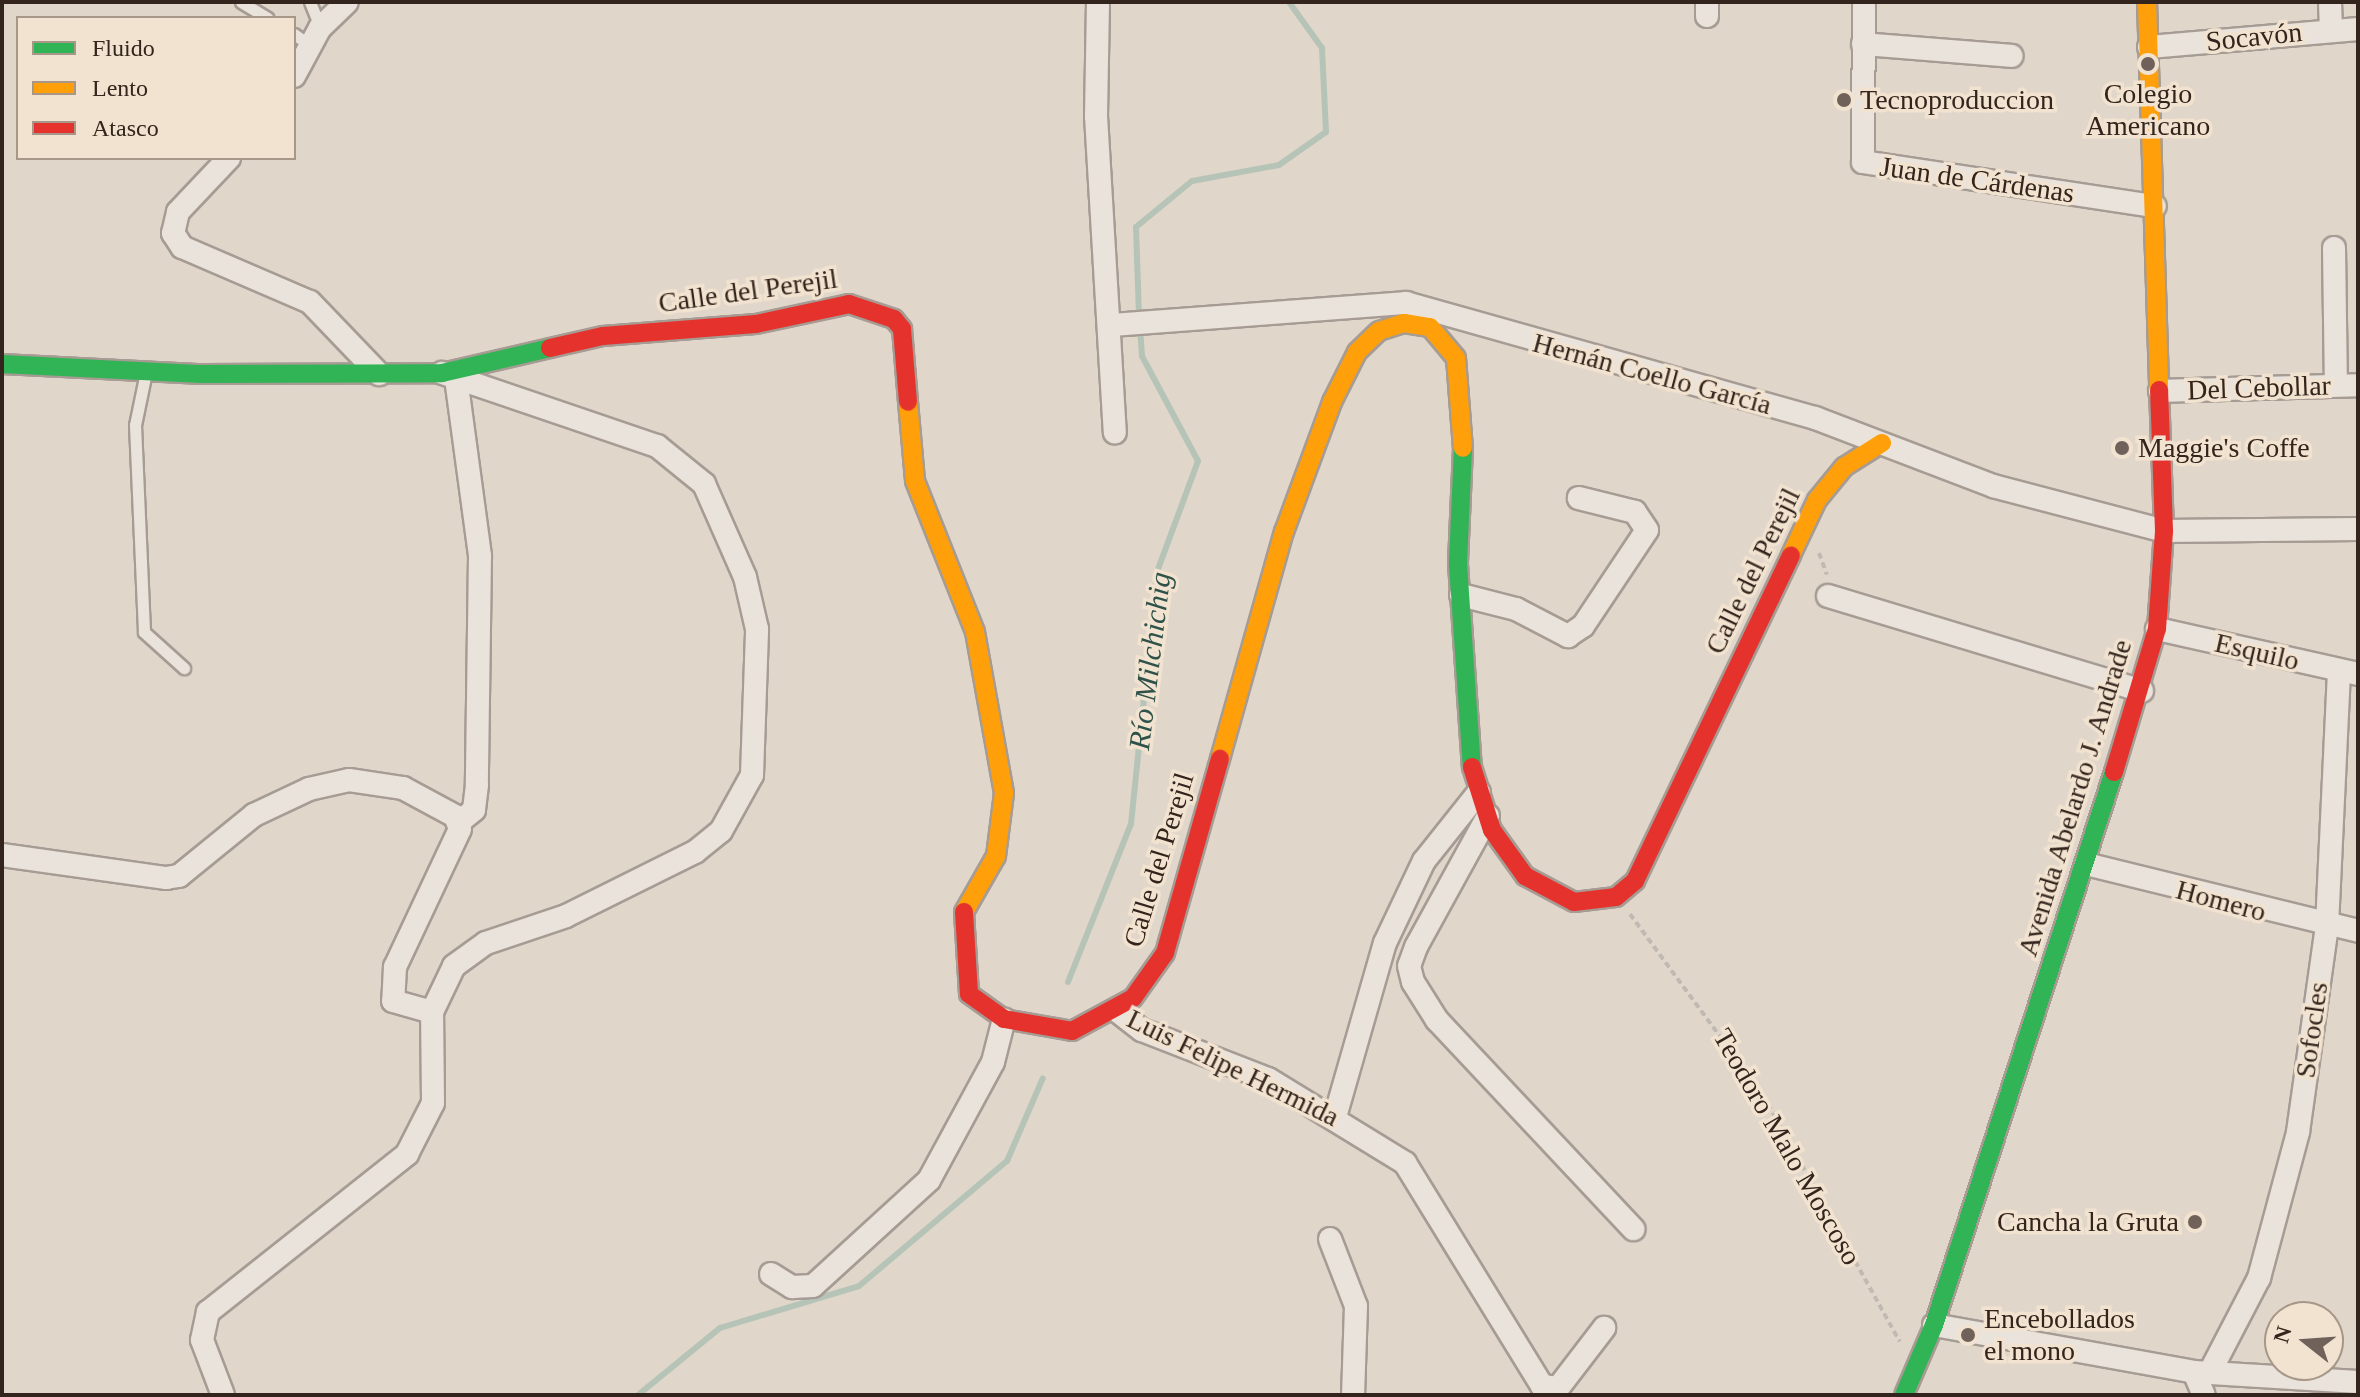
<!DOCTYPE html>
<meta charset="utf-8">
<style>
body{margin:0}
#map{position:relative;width:2360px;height:1397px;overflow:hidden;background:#e1d6ca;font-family:"Times New Roman",serif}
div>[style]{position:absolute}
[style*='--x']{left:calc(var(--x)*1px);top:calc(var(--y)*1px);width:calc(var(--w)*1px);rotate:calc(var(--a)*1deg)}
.stream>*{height:6px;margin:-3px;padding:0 3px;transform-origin:3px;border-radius:3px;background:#b6c4b8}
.path>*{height:4px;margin-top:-2px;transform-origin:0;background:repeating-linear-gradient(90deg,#c1bab3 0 6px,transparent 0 10px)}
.roads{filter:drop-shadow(2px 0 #a69c94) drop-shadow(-2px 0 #a69c94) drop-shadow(0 2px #a69c94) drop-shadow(0 -2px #a69c94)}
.lane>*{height:11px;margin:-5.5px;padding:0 5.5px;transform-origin:5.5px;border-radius:5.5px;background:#e9e3dc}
.street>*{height:22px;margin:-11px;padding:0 11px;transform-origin:11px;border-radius:11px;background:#e9e3dc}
.fast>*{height:18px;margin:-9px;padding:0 9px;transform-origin:9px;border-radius:9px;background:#30b455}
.slow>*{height:18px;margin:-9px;padding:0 9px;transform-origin:9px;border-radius:9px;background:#ff9f0a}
.jam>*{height:18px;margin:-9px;padding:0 9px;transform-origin:9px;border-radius:9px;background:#e5322d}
.dots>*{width:22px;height:22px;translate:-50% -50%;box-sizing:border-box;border:4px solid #f2e3d0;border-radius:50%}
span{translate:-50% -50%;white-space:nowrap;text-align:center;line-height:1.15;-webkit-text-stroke:7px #f2e3d0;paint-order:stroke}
.street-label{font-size:28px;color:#33241d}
.poi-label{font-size:28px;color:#33241d}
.left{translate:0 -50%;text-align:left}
.right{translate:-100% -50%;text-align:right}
.water-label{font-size:30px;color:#2e5149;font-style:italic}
.frame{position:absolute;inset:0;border:4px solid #33241d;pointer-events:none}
.legend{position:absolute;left:16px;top:16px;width:280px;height:144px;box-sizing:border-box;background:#f2e3d0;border:2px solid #a69788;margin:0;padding:10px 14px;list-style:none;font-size:24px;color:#33241d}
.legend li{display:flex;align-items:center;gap:16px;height:40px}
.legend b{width:40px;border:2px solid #a69788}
.north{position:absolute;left:2264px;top:1301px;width:80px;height:80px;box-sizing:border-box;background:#f2e3d0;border:2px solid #a69788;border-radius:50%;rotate:287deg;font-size:22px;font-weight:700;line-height:32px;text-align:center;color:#33241d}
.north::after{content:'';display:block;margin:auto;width:28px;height:36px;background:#70625a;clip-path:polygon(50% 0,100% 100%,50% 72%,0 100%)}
</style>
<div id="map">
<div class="stream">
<div style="--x:1139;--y:317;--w:90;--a:-91.9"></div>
<div style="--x:1136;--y:227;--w:72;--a:-39.4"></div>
<div style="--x:1192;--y:181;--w:88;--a:-10.4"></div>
<div style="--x:1279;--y:165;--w:57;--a:-35.1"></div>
<div style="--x:1326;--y:132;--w:84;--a:-92.7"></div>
<div style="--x:1322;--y:48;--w:57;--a:-125.7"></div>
<div style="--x:1068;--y:982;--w:170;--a:-68.3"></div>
<div style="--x:1131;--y:824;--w:253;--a:-84.1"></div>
<div style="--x:1157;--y:572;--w:118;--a:-69.7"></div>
<div style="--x:1198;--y:461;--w:119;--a:-118.1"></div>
<div style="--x:1142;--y:356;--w:28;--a:-94"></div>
<div style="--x:638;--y:1395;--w:106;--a:-39.3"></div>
<div style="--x:720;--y:1328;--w:145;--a:-16.8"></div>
<div style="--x:859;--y:1286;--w:194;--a:-40.2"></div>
<div style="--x:1007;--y:1161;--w:90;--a:-66.6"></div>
</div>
<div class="path">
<div style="--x:1819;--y:553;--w:23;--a:70"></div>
<div style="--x:1630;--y:914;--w:225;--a:53.7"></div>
<div style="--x:1763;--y:1095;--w:282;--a:61"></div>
</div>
<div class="roads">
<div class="lane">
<div style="--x:241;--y:2;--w:31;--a:31"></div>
<div style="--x:310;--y:2;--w:27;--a:68"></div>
<div style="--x:294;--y:34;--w:19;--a:35"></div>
<div style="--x:146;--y:372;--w:54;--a:101.7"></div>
<div style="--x:135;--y:425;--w:207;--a:87.5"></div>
<div style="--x:144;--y:632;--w:54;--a:42"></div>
</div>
<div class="street">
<div style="--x:1098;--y:2;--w:114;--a:91"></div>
<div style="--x:1096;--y:116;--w:317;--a:86.6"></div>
<div style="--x:1707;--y:2;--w:14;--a:90"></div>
<div style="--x:1864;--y:2;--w:160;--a:90.4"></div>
<div style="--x:1863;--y:162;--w:295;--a:8.6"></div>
<div style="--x:2330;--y:2;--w:28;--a:88"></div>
<div style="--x:1863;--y:44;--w:149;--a:4.6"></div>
<div style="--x:2149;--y:47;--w:210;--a:-4.9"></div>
<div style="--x:294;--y:76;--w:55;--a:-61.6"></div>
<div style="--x:320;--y:28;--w:37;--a:-44"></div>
<div style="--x:229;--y:158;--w:74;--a:133.4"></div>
<div style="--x:178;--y:212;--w:22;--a:103"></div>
<div style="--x:173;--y:233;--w:17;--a:57"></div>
<div style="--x:182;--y:247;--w:139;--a:23.3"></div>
<div style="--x:310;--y:302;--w:100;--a:46.2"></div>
<div style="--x:2334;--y:248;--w:137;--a:89.2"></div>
<div style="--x:1113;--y:325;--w:294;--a:-4.3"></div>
<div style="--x:1406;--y:303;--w:425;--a:15.7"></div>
<div style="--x:1815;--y:418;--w:191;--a:20.9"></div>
<div style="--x:1993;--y:486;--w:177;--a:14.7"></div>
<div style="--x:2164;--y:531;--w:194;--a:-0.6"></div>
<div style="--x:456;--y:378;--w:180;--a:82.3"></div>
<div style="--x:480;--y:556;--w:229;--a:90.8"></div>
<div style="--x:477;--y:785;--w:25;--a:97"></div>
<div style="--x:474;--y:810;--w:19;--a:141"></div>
<div style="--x:2160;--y:391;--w:198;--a:-1.7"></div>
<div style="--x:1461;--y:595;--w:57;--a:14.3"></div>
<div style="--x:1516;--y:609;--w:59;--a:27.4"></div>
<div style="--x:1568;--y:636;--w:18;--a:-34"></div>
<div style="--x:1583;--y:626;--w:115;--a:-56.3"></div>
<div style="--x:1647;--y:530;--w:22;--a:-124"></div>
<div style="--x:1635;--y:512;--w:58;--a:-166"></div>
<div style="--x:1828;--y:596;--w:328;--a:16.8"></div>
<div style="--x:2157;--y:629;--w:206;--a:12.6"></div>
<div style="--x:1488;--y:816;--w:149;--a:118.8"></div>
<div style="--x:1416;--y:947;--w:20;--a:110"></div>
<div style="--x:1409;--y:966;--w:16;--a:76"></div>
<div style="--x:1413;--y:982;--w:45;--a:57.7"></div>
<div style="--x:1437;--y:1020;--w:287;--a:46.8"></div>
<div style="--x:2;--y:855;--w:166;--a:8"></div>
<div style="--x:166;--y:878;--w:13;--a:-9"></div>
<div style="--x:179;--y:876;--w:97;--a:-39.1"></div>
<div style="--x:254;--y:815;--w:61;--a:-25.3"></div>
<div style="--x:309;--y:789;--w:41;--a:-12.7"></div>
<div style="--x:349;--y:780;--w:55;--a:8.4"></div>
<div style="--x:403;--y:788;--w:59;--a:28.3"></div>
<div style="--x:455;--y:816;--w:14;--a:69"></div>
<div style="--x:460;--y:829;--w:153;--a:115.2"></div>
<div style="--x:395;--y:967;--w:34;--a:93"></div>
<div style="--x:393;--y:1001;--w:41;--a:15.8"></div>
<div style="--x:2086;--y:864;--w:280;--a:13.8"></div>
<div style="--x:1116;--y:1010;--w:33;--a:38"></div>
<div style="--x:1142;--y:1030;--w:135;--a:21.3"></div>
<div style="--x:1268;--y:1079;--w:161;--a:31.5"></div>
<div style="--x:1405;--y:1163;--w:262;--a:58.4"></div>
<div style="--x:1542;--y:1386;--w:16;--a:7"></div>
<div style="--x:1558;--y:1388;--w:76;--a:-52.5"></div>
<div style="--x:1335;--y:1117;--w:181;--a:-74"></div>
<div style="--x:1385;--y:943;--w:91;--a:-64.6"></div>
<div style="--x:1424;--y:861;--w:88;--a:-51.4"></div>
<div style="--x:1330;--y:1239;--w:72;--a:68.8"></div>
<div style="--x:1356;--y:1306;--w:89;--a:91.9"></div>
<div style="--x:771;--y:1274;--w:25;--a:32"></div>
<div style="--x:792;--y:1287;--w:21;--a:-3"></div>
<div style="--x:813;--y:1286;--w:157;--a:-42.4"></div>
<div style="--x:929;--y:1180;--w:134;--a:-61.5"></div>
<div style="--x:993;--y:1062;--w:44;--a:-75.7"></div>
<div style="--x:1934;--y:1325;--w:264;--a:10.2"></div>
<div style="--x:2194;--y:1372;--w:164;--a:3.5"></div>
<div style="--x:2194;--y:1372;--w:25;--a:67"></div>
<div style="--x:2210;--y:1372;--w:106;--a:-62.5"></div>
<div style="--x:2259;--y:1278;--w:151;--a:-75"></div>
<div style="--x:2298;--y:1132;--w:208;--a:-82"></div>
<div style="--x:2327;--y:926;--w:255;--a:-87.3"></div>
<div style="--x:223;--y:1395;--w:59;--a:-110.9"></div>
<div style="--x:202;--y:1340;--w:29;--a:-78"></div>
<div style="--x:208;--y:1312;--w:254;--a:-38.4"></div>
<div style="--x:407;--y:1154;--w:57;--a:-63"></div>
<div style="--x:433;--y:1103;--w:91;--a:-90.6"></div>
<div style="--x:432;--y:1012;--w:51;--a:-64.4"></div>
<div style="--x:454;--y:966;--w:39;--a:-36"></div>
<div style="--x:486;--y:943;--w:84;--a:-18.6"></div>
<div style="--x:566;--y:916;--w:144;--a:-26.4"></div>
<div style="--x:695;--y:852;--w:33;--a:-39"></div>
<div style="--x:721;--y:831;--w:64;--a:-61"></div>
<div style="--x:752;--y:775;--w:146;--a:-88"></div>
<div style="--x:757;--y:629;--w:53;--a:-103"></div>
<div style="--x:745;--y:577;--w:102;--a:-113.8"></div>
<div style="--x:704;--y:484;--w:60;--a:-141"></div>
<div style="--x:657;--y:446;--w:227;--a:-161.2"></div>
</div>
<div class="fast">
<div style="--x:2;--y:364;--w:200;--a:2.9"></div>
<div style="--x:202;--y:374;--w:240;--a:-0.2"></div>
<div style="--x:442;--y:373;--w:111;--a:-13"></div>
<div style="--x:1463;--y:448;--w:116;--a:92.5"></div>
<div style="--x:1458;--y:564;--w:203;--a:86.1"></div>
<div style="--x:1904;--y:1395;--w:76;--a:-66.8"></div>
<div style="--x:1934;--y:1325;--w:582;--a:-71.97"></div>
</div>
<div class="slow">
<div style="--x:2147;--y:2;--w:388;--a:88.2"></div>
<div style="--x:908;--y:402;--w:79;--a:84.9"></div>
<div style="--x:915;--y:481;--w:162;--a:68.3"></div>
<div style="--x:975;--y:632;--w:164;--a:79.8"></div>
<div style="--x:1004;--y:793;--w:64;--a:97.2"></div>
<div style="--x:996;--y:856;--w:64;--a:119.7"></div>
<div style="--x:1791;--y:555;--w:61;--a:-64.7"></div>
<div style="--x:1817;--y:500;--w:43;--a:-50.7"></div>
<div style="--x:1844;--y:467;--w:45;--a:-32.3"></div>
<div style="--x:1220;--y:759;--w:236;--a:-74.3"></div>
<div style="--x:1284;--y:532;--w:139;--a:-69.7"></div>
<div style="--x:1332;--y:402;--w:56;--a:-63.4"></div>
<div style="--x:1357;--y:352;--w:30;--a:-44"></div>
<div style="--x:1379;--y:331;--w:26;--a:-18"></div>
<div style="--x:1404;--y:323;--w:26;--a:9"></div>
<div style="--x:1430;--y:327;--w:40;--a:50"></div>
<div style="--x:1456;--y:358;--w:90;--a:85.6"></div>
</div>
<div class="jam">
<div style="--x:550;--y:348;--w:54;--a:-12.8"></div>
<div style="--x:603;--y:336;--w:153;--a:-4.5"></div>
<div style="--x:756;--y:324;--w:95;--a:-12.1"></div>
<div style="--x:849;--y:304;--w:47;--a:18.4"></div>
<div style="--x:894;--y:319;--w:13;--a:51"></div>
<div style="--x:902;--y:329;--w:73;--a:85.3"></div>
<div style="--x:1472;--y:767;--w:66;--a:72.4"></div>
<div style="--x:1492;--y:830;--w:57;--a:54.3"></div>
<div style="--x:1525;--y:876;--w:55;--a:28"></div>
<div style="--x:1574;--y:902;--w:42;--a:-6.8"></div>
<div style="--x:1616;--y:897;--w:25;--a:-40"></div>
<div style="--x:1635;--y:881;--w:361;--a:-64.4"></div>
<div style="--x:2114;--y:772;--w:149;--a:-73.3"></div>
<div style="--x:2157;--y:629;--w:98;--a:-85.9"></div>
<div style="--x:2164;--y:531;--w:141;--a:-92"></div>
<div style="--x:964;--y:912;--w:82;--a:86.5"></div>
<div style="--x:969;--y:994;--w:43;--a:35.5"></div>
<div style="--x:1004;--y:1019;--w:69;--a:10"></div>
<div style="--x:1072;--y:1031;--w:69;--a:-28.4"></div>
<div style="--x:1133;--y:998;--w:55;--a:-54.6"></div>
<div style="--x:1165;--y:953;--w:202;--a:-74.2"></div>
</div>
</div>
<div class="dots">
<div style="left:2148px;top:64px;background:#70625a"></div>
<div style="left:1844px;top:100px;background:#70625a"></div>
<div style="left:2122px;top:448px;background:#70625a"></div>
<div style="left:2195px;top:1222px;background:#70625a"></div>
<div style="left:1968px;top:1335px;background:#70625a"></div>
</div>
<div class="street-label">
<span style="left:2254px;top:37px;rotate:-6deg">Socavón</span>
<span style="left:1977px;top:180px;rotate:8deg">Juan de Cárdenas</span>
<span style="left:748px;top:291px;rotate:-8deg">Calle del Perejil</span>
<span style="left:1652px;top:374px;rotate:15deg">Hernán Coello García</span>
<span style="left:2259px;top:388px;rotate:-2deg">Del Cebollar</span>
<span style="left:1753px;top:571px;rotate:-64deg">Calle del Perejil</span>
<span style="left:2257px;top:652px;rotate:13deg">Esquilo</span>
<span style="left:2075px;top:798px;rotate:-73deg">Avenida Abelardo J. Andrade</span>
<span style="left:1159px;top:860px;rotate:-73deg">Calle del Perejil</span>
<span style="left:2221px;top:901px;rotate:15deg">Homero</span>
<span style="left:2312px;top:1030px;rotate:-82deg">Sofocles</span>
<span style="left:1233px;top:1068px;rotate:26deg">Luis Felipe Hermida</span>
<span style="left:1787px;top:1147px;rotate:60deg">Teodoro Malo Moscoso</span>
</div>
<div class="poi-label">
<span style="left:2148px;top:110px">Colegio<br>Americano</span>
<span class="left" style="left:1860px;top:100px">Tecnoproduccion</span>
<span class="left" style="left:2138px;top:448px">Maggie's Coffe</span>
<span class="right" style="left:2179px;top:1222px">Cancha la Gruta</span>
<span class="left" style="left:1984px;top:1335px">Encebollados<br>el mono</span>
</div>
<div class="water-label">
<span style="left:1150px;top:661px;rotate:-83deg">Río Milchichig</span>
</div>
<div class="frame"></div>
<ul class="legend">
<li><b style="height:10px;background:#30b455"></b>Fluido</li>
<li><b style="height:10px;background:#ff9f0a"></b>Lento</li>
<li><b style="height:10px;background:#e5322d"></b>Atasco</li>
</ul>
<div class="north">N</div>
</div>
